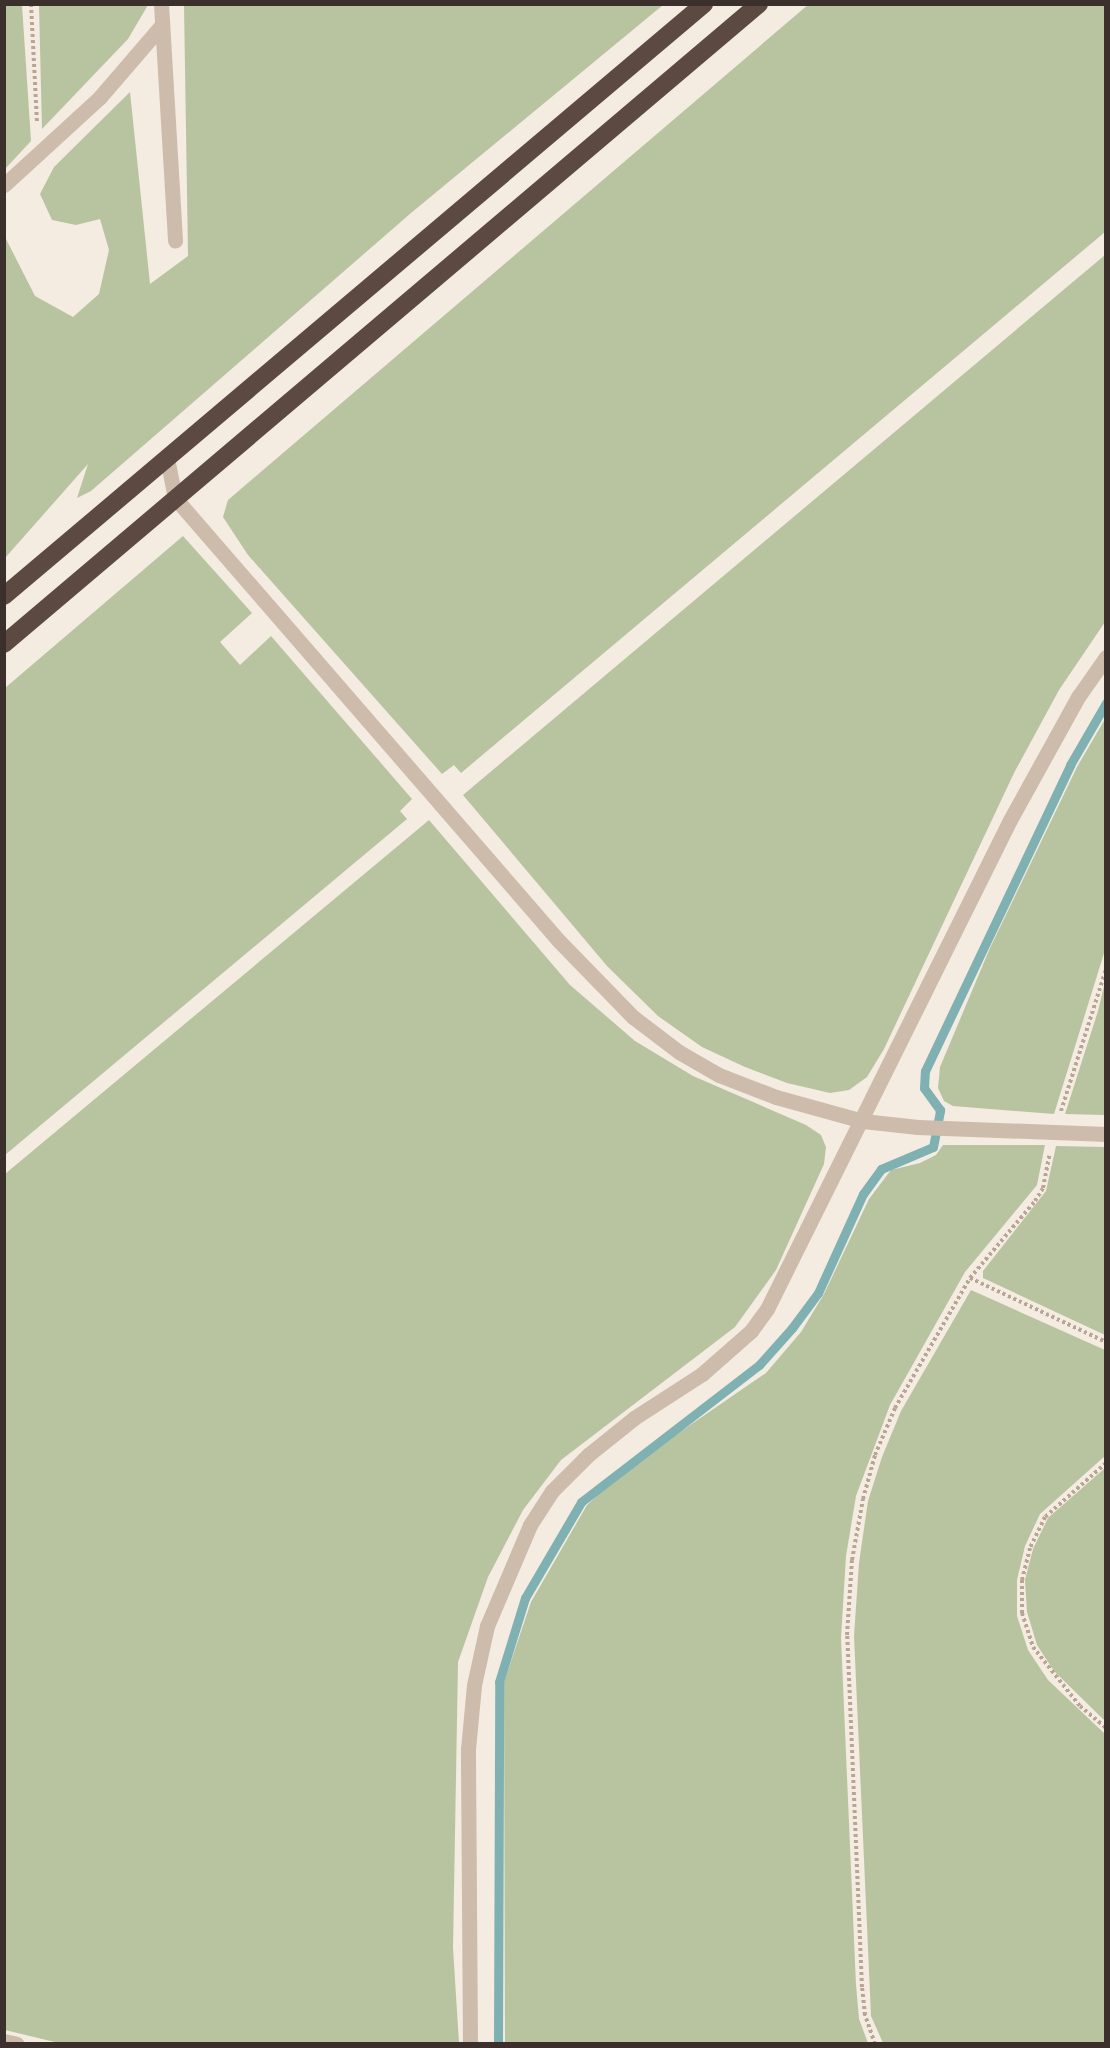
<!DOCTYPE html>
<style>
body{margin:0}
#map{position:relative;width:1110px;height:2048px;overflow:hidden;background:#f4ebe1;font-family:"Roboto Condensed",sans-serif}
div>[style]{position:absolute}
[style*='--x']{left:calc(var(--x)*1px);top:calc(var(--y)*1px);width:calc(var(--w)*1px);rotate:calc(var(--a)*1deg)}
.green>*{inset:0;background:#b8c4a0}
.stream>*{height:9px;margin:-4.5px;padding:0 4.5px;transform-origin:4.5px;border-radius:4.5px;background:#7fb0b2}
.path>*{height:4px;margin-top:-2px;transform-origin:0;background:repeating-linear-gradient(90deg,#b9a596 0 3px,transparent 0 6px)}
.minor>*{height:15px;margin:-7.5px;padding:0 7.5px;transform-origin:7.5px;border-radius:7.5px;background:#cdbbac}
.highway>*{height:18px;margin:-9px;padding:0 9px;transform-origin:9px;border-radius:9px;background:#5c4a42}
span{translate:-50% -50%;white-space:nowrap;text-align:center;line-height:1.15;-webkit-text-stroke:4.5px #fbf5ee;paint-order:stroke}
.frame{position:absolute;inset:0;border:6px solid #3b302b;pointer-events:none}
</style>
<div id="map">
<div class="green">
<div style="clip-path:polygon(5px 4px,22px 5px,31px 141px,5px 169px)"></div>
<div style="clip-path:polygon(809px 4px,1105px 5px,1105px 232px,461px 773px,454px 765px,442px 774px,248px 555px,223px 517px,228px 500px)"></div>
<div style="clip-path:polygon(39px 5px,148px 5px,128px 39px,42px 129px)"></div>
<div style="clip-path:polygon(184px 5px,663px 5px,411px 213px,91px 491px,77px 498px,88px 464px,5px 558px,5px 237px,35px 296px,73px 317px,99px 294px,109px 250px,100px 219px,76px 225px,52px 220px,40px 194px,54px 167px,130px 92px,150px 284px,188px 256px)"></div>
<div style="clip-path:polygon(1105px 255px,1105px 622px,1059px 690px,1014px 773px,884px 1049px,867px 1077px,849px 1090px,830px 1093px,787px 1083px,745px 1067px,702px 1047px,658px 1016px,607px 966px,463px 795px)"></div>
<div style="clip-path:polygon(183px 536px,252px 613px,220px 642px,240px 665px,271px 636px,412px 799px,400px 811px,407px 819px,5px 1155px,5px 688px)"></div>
<div style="clip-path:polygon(1105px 719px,1105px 950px,1054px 1114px,953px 1106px,944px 1101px,938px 1088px,940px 1067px,990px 948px,1077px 767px)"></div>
<div style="clip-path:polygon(429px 820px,570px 985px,635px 1041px,693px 1076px,806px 1125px,821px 1135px,826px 1147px,824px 1164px,776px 1270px,735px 1327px,561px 1460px,523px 1510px,488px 1577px,458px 1662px,453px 1948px,459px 2043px,63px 2044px,5px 2030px,5px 1174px)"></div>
<div style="clip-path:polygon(1105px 982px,1105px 1115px,1065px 1114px,1098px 1011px)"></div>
<div style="clip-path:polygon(943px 1145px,1045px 1145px,1037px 1185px,965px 1272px,890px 1405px,856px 1496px,846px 1556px,841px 1638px,856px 1985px,859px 2019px,868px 2043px,505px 2043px,504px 1682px,531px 1602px,587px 1505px,629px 1467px,766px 1373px,801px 1332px,824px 1294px,869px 1199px,891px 1170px,920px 1163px,936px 1155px)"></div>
<div style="clip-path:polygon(1056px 1146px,1105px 1147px,1105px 1335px,983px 1278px,983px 1271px,1046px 1191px)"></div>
<div style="clip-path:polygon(971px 1290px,1105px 1350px,1105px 1456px,1040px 1514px,1025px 1546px,1017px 1580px,1017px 1616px,1028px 1650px,1048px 1680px,1105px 1734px,1105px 2043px,883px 2043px,871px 2016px,854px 1636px,859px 1563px,868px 1501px,882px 1457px,901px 1411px)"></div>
<div style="clip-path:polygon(1105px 1468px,1105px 1721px,1054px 1671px,1037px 1645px,1027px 1612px,1025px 1580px,1033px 1549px,1048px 1518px)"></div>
</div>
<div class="stream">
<div style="--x:498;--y:2044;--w:362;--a:-89.8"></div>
<div style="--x:499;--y:1682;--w:88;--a:-72.8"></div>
<div style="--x:525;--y:1598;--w:111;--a:-59.7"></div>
<div style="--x:581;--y:1502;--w:225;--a:-37.6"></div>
<div style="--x:759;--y:1365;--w:50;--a:-48.3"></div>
<div style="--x:792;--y:1328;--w:44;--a:-53.4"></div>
<div style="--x:818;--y:1293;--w:109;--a:-65.6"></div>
<div style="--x:863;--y:1194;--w:31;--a:-54"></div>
<div style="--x:881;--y:1169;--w:56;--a:-22.9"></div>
<div style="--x:933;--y:1147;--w:38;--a:-79"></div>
<div style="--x:940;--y:1110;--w:27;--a:-126"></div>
<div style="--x:924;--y:1088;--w:17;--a:-87"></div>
<div style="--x:925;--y:1071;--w:339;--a:-64.6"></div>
<div style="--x:1070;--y:765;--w:72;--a:-59.9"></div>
</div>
<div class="path">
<div style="--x:31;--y:4;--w:119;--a:87.1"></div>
<div style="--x:1061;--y:1111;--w:149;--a:-72.4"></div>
<div style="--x:970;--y:1278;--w:150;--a:25.2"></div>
<div style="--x:1106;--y:1463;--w:81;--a:138.5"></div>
<div style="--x:1045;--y:1517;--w:34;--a:116"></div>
<div style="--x:1030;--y:1548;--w:33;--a:104"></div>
<div style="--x:1022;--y:1580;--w:33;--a:90"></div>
<div style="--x:1022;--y:1613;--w:36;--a:72"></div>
<div style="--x:1033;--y:1647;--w:75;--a:51.5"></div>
<div style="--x:1080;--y:1706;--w:34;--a:40"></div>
<div style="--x:875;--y:2044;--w:31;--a:-109"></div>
<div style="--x:865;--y:2015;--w:28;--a:-96"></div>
<div style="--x:862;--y:1987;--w:352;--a:-92.4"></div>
<div style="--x:847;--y:1635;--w:75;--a:-86.2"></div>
<div style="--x:852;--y:1560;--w:62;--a:-79.8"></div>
<div style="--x:863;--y:1499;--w:46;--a:-74.7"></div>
<div style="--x:875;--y:1455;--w:51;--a:-66.9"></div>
<div style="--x:895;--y:1408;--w:150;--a:-60"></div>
<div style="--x:970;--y:1278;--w:101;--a:-49.8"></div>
<div style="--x:1035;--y:1201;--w:15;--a:-58"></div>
<div style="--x:1043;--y:1188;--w:33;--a:-79"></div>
</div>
<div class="minor">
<div style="--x:161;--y:4;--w:237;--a:86.6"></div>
<div style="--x:4;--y:185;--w:130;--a:-42.5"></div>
<div style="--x:100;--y:97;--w:94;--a:-49.3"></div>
<div style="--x:167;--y:458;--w:41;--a:78.7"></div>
<div style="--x:175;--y:498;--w:586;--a:49.08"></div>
<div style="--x:559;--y:941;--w:106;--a:45.8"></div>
<div style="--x:633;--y:1017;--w:58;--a:37.3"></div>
<div style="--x:679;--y:1052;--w:46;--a:29.9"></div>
<div style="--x:719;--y:1075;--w:61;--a:21.1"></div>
<div style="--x:776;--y:1097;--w:90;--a:15.4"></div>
<div style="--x:863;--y:1121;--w:55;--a:6.2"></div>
<div style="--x:918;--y:1127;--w:188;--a:2.1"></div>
<div style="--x:4;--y:2041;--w:13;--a:13"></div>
<div style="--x:470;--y:2044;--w:295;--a:-90.4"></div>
<div style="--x:468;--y:1749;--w:64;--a:-84.6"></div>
<div style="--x:474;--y:1685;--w:60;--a:-77.6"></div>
<div style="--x:487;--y:1626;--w:110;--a:-66.9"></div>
<div style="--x:530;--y:1525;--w:40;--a:-57.1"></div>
<div style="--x:552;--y:1491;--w:51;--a:-45"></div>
<div style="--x:588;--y:1455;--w:59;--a:-38.8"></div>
<div style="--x:634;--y:1418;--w:81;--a:-32.9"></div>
<div style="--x:702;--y:1374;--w:65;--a:-41.3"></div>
<div style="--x:751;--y:1331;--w:27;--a:-54"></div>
<div style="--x:767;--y:1309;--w:546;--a:-63.58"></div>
<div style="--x:1010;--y:820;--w:141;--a:-61.1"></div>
<div style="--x:1078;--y:697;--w:49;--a:-55"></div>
</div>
<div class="highway">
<div style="--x:4;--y:596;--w:917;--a:-40.22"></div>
<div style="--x:4;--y:644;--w:990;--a:-40.29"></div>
</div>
<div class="frame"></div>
</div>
